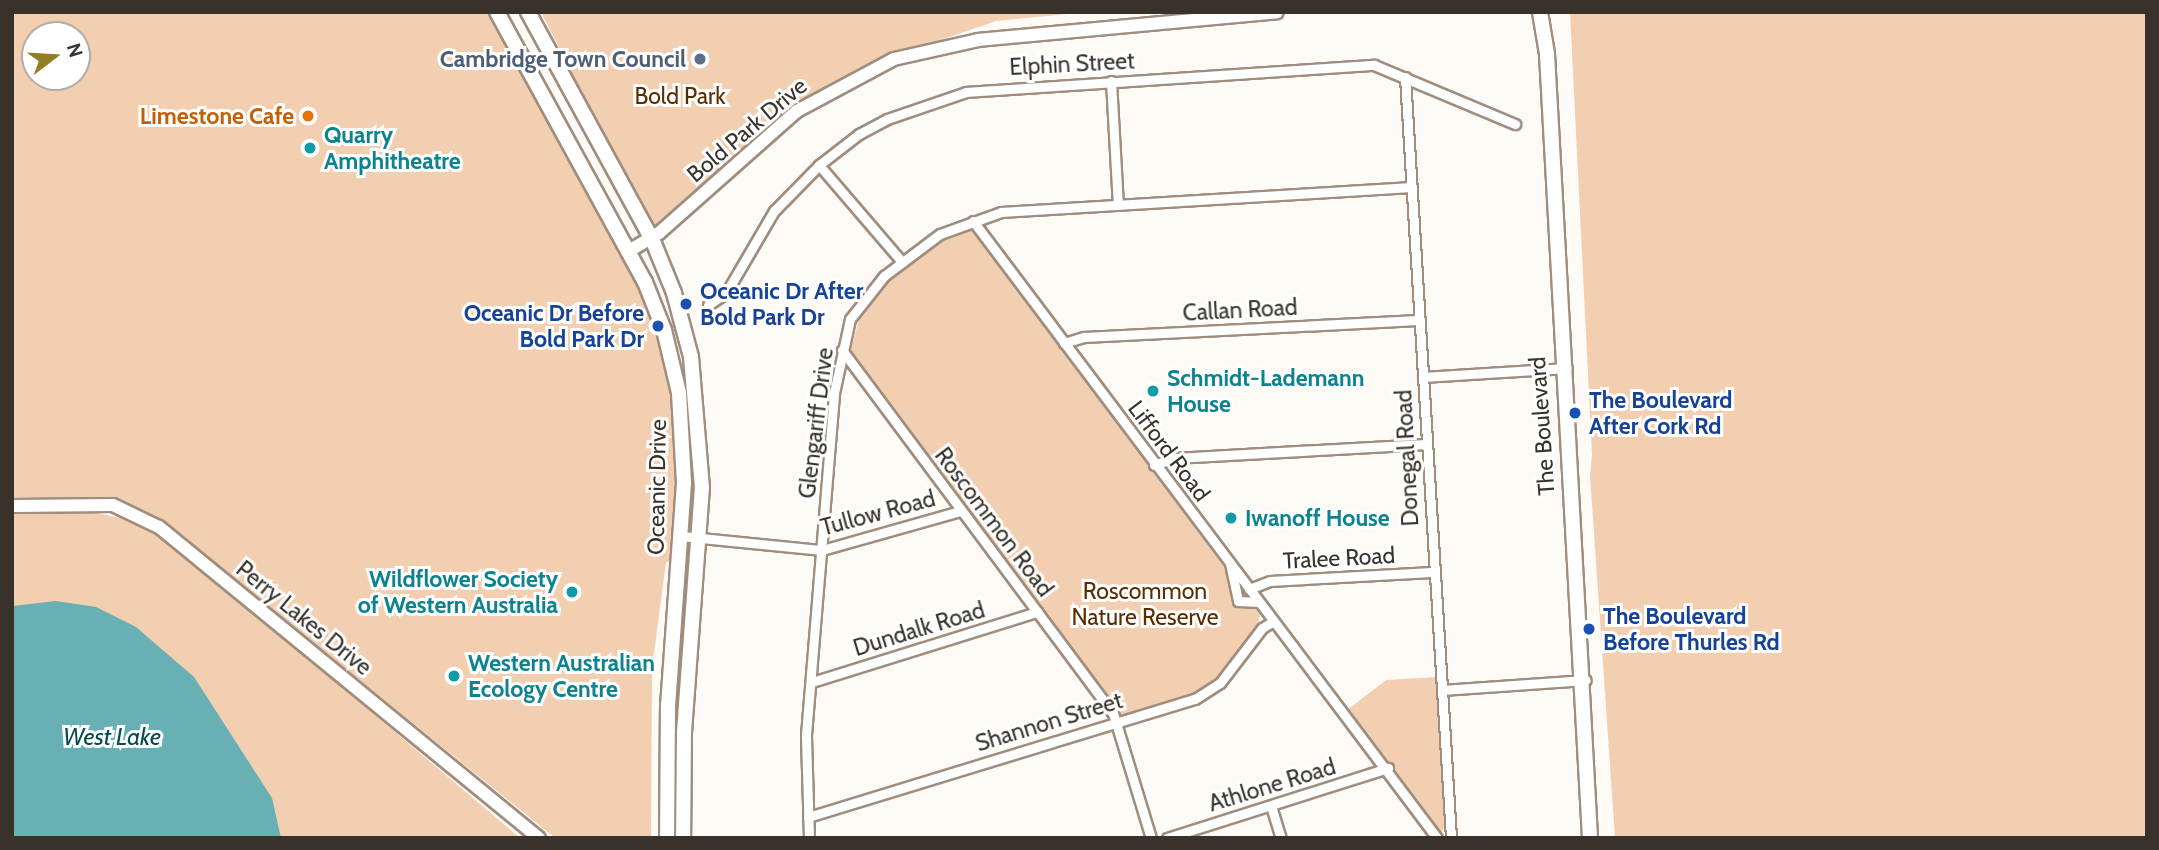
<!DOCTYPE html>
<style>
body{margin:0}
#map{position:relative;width:2159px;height:850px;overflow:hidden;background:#fefaf6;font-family:Cabin,sans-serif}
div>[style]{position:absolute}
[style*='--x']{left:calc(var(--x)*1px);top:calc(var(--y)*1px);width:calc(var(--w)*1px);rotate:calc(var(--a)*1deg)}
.green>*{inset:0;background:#f3cfb1}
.water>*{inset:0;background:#68b0b3}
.roads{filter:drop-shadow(2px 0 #9f8d7e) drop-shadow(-2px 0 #9f8d7e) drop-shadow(0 2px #9f8d7e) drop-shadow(0 -2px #9f8d7e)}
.street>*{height:9px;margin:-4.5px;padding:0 4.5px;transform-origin:4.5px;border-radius:4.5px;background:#fff}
.secondary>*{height:12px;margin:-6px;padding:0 6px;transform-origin:6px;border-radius:6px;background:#fff}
.primary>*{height:14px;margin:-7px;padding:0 7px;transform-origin:7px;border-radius:7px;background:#fff}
.dots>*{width:19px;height:19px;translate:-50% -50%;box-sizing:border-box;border:4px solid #fff;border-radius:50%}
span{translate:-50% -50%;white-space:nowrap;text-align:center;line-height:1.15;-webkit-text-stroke:6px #fff;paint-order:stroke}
.service-label{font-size:23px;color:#4e5e75;font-weight:700}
.right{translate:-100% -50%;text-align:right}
.street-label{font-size:23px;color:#39322b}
.park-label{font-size:23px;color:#572e00}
.food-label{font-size:23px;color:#c56008;font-weight:700}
.culture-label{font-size:23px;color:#0d838f;font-weight:700}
.left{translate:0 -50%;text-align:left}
.transit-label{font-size:23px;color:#164399;font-weight:700}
.water-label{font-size:24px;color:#064b4e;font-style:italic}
.frame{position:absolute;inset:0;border:14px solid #39322b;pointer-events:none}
.north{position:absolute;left:21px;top:21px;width:70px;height:70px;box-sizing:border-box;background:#fff;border:2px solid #b0adaa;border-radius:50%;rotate:73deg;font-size:19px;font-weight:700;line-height:28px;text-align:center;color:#39322b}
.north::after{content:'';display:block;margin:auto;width:24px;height:32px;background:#937d25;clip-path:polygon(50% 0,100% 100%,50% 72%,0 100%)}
</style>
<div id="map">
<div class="green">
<div style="clip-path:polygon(evenodd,12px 12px,492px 12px,625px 253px,652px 311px,675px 394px,678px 444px,675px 561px,666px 562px,652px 668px,651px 838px,555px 838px,169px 526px,142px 512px,91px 497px,12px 498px,12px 12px,35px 35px,77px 35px,77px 77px,35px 77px,35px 35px)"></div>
<div style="clip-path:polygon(541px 12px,1088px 12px,996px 21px,857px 69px,790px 109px,653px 235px)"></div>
<div style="clip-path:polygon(1570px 12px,2147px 12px,2147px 838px,1615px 838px,1590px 475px,1592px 455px)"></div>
<div style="clip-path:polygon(971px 229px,1260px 615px,1257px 628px,1217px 680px,1197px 693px,1127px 715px,1116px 712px,850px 353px,859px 319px,891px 275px,928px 245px,953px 232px)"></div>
<div style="clip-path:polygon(79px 509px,138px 522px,167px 539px,520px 838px,12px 838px,12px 512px)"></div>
<div style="clip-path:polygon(1437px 677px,1446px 824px,1441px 833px,1346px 711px,1386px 680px)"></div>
</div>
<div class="water">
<div style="clip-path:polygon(56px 601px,96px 607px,136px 627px,194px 677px,272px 798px,281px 838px,12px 838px,12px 606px)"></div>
</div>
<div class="roads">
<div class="street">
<div style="--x:1405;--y:77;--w:762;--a:86.54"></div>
<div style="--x:1111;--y:81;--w:124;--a:86.8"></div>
<div style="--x:819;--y:165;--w:128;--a:49.4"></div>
<div style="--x:973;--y:221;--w:772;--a:53.06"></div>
<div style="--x:708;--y:305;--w:22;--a:-34"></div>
<div style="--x:726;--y:293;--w:95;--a:-59.7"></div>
<div style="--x:774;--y:211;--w:64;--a:-45.6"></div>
<div style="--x:819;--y:165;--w:51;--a:-37.8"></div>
<div style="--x:859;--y:134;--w:32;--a:-28"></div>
<div style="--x:887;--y:119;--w:83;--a:-18.9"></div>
<div style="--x:966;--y:92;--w:409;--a:-3.8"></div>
<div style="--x:1374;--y:65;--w:153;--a:22.7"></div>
<div style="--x:1064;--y:343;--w:21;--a:-17"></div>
<div style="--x:1084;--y:337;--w:334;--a:-2.9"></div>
<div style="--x:842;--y:350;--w:453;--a:53.3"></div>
<div style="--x:1113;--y:713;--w:131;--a:73.1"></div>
<div style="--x:1423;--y:377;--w:144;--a:-3.6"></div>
<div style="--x:1154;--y:465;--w:21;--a:-19"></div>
<div style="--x:1174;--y:458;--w:252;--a:-3.2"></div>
<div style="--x:681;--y:536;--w:142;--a:5.7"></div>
<div style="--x:822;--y:550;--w:143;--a:-15.8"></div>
<div style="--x:1230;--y:563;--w:39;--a:78"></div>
<div style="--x:1238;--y:601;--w:21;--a:3"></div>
<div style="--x:1249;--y:589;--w:22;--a:-21"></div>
<div style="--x:1270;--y:581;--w:162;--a:-3.2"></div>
<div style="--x:812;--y:682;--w:236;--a:-17.3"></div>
<div style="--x:1442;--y:690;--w:144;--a:-4"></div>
<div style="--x:1271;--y:806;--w:34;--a:73"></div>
<div style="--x:808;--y:817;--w:405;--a:-17"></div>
<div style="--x:1195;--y:699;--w:30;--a:-33"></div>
<div style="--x:1220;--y:683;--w:69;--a:-52.6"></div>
<div style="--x:1262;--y:628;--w:12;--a:-31"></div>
<div style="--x:809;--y:838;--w:103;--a:-91.7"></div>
<div style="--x:806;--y:735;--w:343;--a:-85.3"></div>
<div style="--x:834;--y:393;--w:76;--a:-77.8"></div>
<div style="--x:850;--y:319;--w:55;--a:-51.7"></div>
<div style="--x:884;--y:276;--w:70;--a:-36.9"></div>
<div style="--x:940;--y:234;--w:65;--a:-19.8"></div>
<div style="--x:1001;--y:212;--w:411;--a:-3.5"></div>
<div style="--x:1167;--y:838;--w:232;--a:-17.6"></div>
</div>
<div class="secondary">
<div style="--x:629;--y:251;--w:35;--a:-31"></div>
<div style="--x:659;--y:233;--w:184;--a:-41.5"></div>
<div style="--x:797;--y:111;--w:110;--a:-28.2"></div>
<div style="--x:894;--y:59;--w:86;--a:-12.7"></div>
<div style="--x:978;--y:40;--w:300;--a:-5.3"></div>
<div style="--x:12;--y:506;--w:101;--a:-0.6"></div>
<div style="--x:113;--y:505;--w:51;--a:25.6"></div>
<div style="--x:159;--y:527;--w:491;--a:39.3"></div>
</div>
<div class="primary">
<div style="--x:497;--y:12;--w:308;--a:61.3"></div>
<div style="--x:645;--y:282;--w:52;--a:68.4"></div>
<div style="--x:664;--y:330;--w:65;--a:76.6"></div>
<div style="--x:679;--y:393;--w:90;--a:86.8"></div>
<div style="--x:684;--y:483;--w:222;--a:94.1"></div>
<div style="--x:668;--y:704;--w:134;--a:90.4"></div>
<div style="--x:528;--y:12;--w:259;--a:61.4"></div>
<div style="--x:652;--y:239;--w:58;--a:67.8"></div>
<div style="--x:674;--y:293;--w:66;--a:75.1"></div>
<div style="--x:691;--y:357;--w:130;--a:85.2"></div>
<div style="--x:702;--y:487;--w:247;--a:94.2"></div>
<div style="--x:684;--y:733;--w:105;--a:90.5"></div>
<div style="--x:1540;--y:12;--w:43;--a:80.5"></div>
<div style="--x:1547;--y:54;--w:785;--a:86.86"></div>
</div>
</div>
<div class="dots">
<div style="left:700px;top:59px;background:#5c6f8a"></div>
<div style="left:308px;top:116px;background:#e8710a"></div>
<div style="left:310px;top:148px;background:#0f9aa8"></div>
<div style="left:686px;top:304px;background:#1a4fb4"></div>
<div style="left:658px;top:326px;background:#1a4fb4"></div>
<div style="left:1153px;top:391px;background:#0f9aa8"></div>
<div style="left:1575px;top:413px;background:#1a4fb4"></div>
<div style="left:1231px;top:518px;background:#0f9aa8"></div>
<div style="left:572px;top:592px;background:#0f9aa8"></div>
<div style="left:1589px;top:629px;background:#1a4fb4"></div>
<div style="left:454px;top:676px;background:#0f9aa8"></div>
</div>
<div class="service-label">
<span class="right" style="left:686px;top:59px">Cambridge Town Council</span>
</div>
<div class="street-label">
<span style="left:1072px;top:64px;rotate:-3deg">Elphin Street</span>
<span style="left:747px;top:130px;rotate:-40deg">Bold Park Drive</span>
<span style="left:1240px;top:310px;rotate:-3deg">Callan Road</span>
<span style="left:816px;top:423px;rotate:-83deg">Glengariff Drive</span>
<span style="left:1542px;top:426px;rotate:-94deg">The Boulevard</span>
<span style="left:1169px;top:451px;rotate:53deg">Lifford Road</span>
<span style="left:1407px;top:458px;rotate:-93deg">Donegal Road</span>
<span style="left:657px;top:487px;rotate:-89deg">Oceanic Drive</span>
<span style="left:878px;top:513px;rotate:-15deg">Tullow Road</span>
<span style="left:994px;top:522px;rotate:53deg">Roscommon Road</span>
<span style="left:1339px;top:558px;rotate:-3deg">Tralee Road</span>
<span style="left:304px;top:618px;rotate:39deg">Perry Lakes Drive</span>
<span style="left:919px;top:629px;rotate:-17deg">Dundalk Road</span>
<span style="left:1049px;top:722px;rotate:-17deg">Shannon Street</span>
<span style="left:1272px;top:785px;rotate:-17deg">Athlone Road</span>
</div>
<div class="park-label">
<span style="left:680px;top:96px">Bold Park</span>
<span style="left:1145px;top:604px">Roscommon<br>Nature Reserve</span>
</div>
<div class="food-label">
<span class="right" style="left:294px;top:116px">Limestone Cafe</span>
</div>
<div class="culture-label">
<span class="left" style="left:324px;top:148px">Quarry<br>Amphitheatre</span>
<span class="left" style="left:1167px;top:391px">Schmidt-Lademann<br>House</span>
<span class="left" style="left:1245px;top:518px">Iwanoff House</span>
<span class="right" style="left:558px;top:592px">Wildflower Society<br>of Western Australia</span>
<span class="left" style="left:468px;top:676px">Western Australian<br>Ecology Centre</span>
</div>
<div class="transit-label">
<span class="left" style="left:700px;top:304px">Oceanic Dr After<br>Bold Park Dr</span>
<span class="right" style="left:644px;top:326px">Oceanic Dr Before<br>Bold Park Dr</span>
<span class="left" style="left:1589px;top:413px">The Boulevard<br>After Cork Rd</span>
<span class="left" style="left:1603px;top:629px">The Boulevard<br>Before Thurles Rd</span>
</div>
<div class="water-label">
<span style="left:112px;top:737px">West Lake</span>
</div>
<div class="frame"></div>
<div class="north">N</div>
</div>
